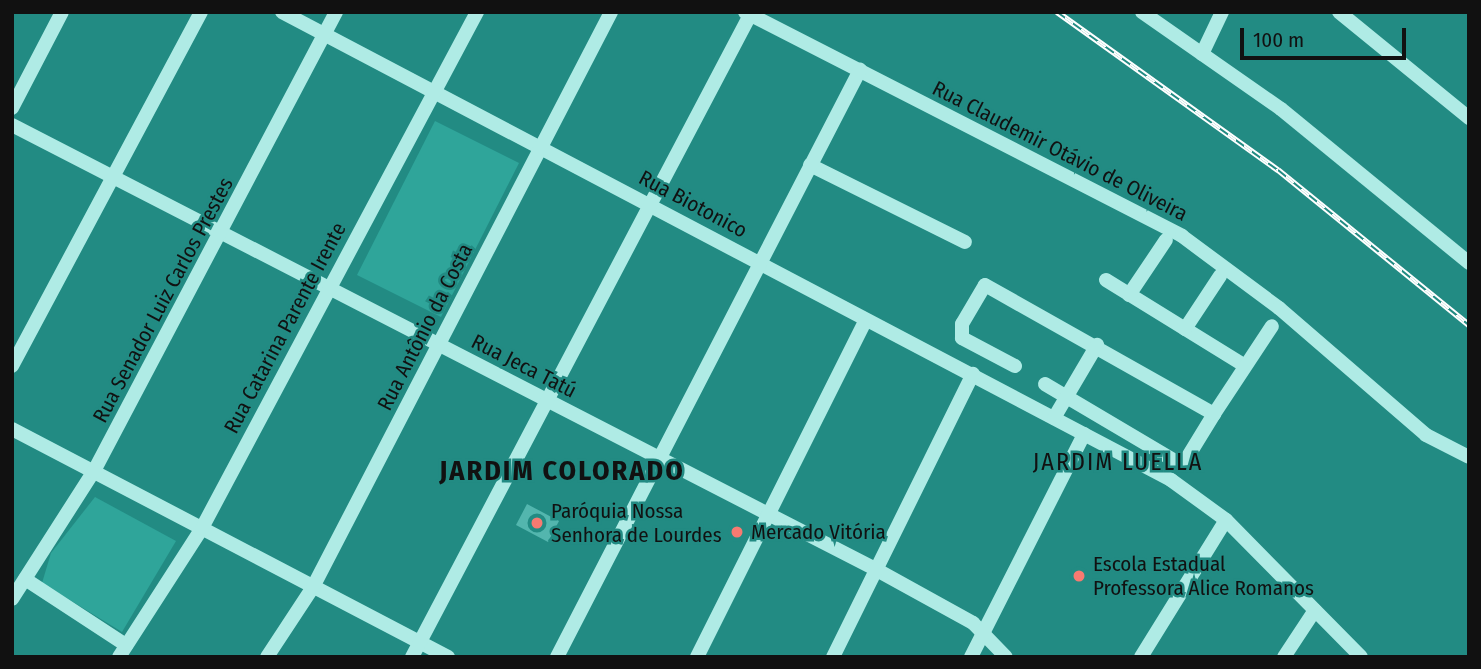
<!DOCTYPE html>
<meta charset="utf-8">
<style>
body{margin:0}
#map{position:relative;width:1481px;height:669px;overflow:hidden;background:#228b83;font-family:"Fira Sans Condensed",sans-serif}
div>[style]{position:absolute}
[style*='--x']{left:calc(var(--x)*1px);top:calc(var(--y)*1px);width:calc(var(--w)*1px);rotate:calc(var(--a)*1deg)}
.green>*{inset:0;background:#2fa59a}
.building>*{inset:0;background:#53b6ae}
.minor>*{height:14px;margin:-7px;padding:0 7px;transform-origin:7px;border-radius:7px;background:#afebe5}
.rail>*{height:6px;margin-top:-3px;transform-origin:0;background:repeating-linear-gradient(90deg,#228b83 0 10px,#fff 0 20px);box-sizing:border-box;border-block:2px solid #fff}
.dots>*{width:19px;height:19px;translate:-50% -50%;box-sizing:border-box;border:4px solid #228b83;border-radius:50%}
span{translate:-50% -50%;white-space:nowrap;text-align:center;line-height:1.15;-webkit-text-stroke:5px #228b83;paint-order:stroke}
.street-label{font-size:21px;color:#111}
.poi-label{font-size:21px;color:#111}
.left{translate:0 -50%;text-align:left}
.quarter-label{font-size:24px;color:#111;letter-spacing:2px}
.district-label{font-size:28px;color:#111;font-weight:700;letter-spacing:2px}
.frame{position:absolute;inset:0;border:14px solid #111;pointer-events:none}
.scale{position:absolute;left:1240px;top:28px;width:166px;height:32px;box-sizing:border-box;border:4px solid #111;border-top:0;padding-left:9px;font-size:21px;line-height:24px;white-space:nowrap;color:#111;-webkit-text-stroke:5px #228b83;paint-order:stroke}
</style>
<div id="map">
<div class="green">
<div style="clip-path:polygon(435px 121px,519px 163px,441px 317px,357px 275px)"></div>
<div style="clip-path:polygon(95px 497px,176px 541px,122px 632px,42px 583px,51px 553px)"></div>
</div>
<div class="building">
<div style="clip-path:polygon(527px 504px,559px 521px,548px 542px,516px 525px)"></div>
</div>
<div class="minor">
<div style="--x:282;--y:12;--w:1005;--a:27.76"></div>
<div style="--x:1171;--y:480;--w:68;--a:36"></div>
<div style="--x:1226;--y:520;--w:192;--a:45.4"></div>
<div style="--x:745;--y:12;--w:491;--a:27.1"></div>
<div style="--x:1182;--y:236;--w:121;--a:36.6"></div>
<div style="--x:1279;--y:308;--w:194;--a:40.8"></div>
<div style="--x:1426;--y:435;--w:48;--a:27.1"></div>
<div style="--x:1142;--y:12;--w:169;--a:34.9"></div>
<div style="--x:1281;--y:109;--w:243;--a:39.3"></div>
<div style="--x:1339;--y:12;--w:168;--a:39.2"></div>
<div style="--x:1202;--y:54;--w:47;--a:-64.5"></div>
<div style="--x:12;--y:108;--w:108;--a:-62.5"></div>
<div style="--x:12;--y:125;--w:973;--a:27.22"></div>
<div style="--x:877;--y:570;--w:110;--a:28.9"></div>
<div style="--x:973;--y:623;--w:47;--a:45.9"></div>
<div style="--x:810;--y:165;--w:173;--a:26.4"></div>
<div style="--x:1106;--y:280;--w:163;--a:31.7"></div>
<div style="--x:1129;--y:295;--w:66;--a:-56.1"></div>
<div style="--x:1185;--y:329;--w:64;--a:-56.6"></div>
<div style="--x:12;--y:366;--w:401;--a:-61.9"></div>
<div style="--x:1015;--y:366;--w:60;--a:-152.2"></div>
<div style="--x:962;--y:338;--w:14;--a:-90"></div>
<div style="--x:962;--y:324;--w:45;--a:-59.5"></div>
<div style="--x:985;--y:285;--w:263;--a:29.4"></div>
<div style="--x:1214;--y:414;--w:52;--a:121.5"></div>
<div style="--x:1187;--y:458;--w:12;--a:166"></div>
<div style="--x:1175;--y:461;--w:151;--a:-149.4"></div>
<div style="--x:1214;--y:414;--w:105;--a:-56.6"></div>
<div style="--x:1054;--y:418;--w:85;--a:-59.5"></div>
<div style="--x:12;--y:429;--w:492;--a:27.6"></div>
<div style="--x:25;--y:579;--w:121;--a:33.2"></div>
<div style="--x:12;--y:599;--w:152;--a:-57.4"></div>
<div style="--x:94;--y:471;--w:519;--a:-62.2"></div>
<div style="--x:119;--y:657;--w:153;--a:-57.2"></div>
<div style="--x:202;--y:528;--w:585;--a:-61.94"></div>
<div style="--x:267;--y:657;--w:84;--a:-56.7"></div>
<div style="--x:313;--y:587;--w:648;--a:-62.6"></div>
<div style="--x:412;--y:657;--w:726;--a:-62.23"></div>
<div style="--x:557;--y:657;--w:661;--a:-62.7"></div>
<div style="--x:697;--y:657;--w:377;--a:-63.4"></div>
<div style="--x:833;--y:657;--w:316;--a:-63.7"></div>
<div style="--x:971;--y:657;--w:250;--a:-63.1"></div>
<div style="--x:1141;--y:657;--w:161;--a:-58.2"></div>
<div style="--x:1284;--y:657;--w:56;--a:-56.6"></div>
</div>
<div class="rail">
<div style="--x:1057;--y:12;--w:272;--a:35.6"></div>
<div style="--x:1278;--y:170;--w:246;--a:39.1"></div>
</div>
<div class="dots">
<div style="left:537px;top:523px;background:#f77a71"></div>
<div style="left:737px;top:532px;background:#f77a71"></div>
<div style="left:1079px;top:576px;background:#f77a71"></div>
</div>
<div class="street-label">
<span style="left:1060px;top:151px;rotate:27deg">Rua Claudemir Otávio de Oliveira</span>
<span style="left:693px;top:204px;rotate:28deg">Rua Biotonico</span>
<span style="left:163px;top:300px;rotate:-62deg">Rua Senador Luiz Carlos Prestes</span>
<span style="left:425px;top:327px;rotate:-63deg">Rua Antônio da Costa</span>
<span style="left:285px;top:328px;rotate:-62deg">Rua Catarina Parente Irente</span>
<span style="left:524px;top:366px;rotate:27deg">Rua Jeca Tatú</span>
</div>
<div class="poi-label">
<span class="left" style="left:551px;top:523px">Paróquia Nossa<br>Senhora de Lourdes</span>
<span class="left" style="left:751px;top:532px">Mercado Vitória</span>
<span class="left" style="left:1093px;top:576px">Escola Estadual<br>Professora Alice Romanos</span>
</div>
<div class="quarter-label">
<span style="left:1118px;top:463px">JARDIM LUELLA</span>
</div>
<div class="district-label">
<span style="left:562px;top:471px">JARDIM COLORADO</span>
</div>
<div class="frame"></div>
<div class="scale">100 m</div>
</div>
